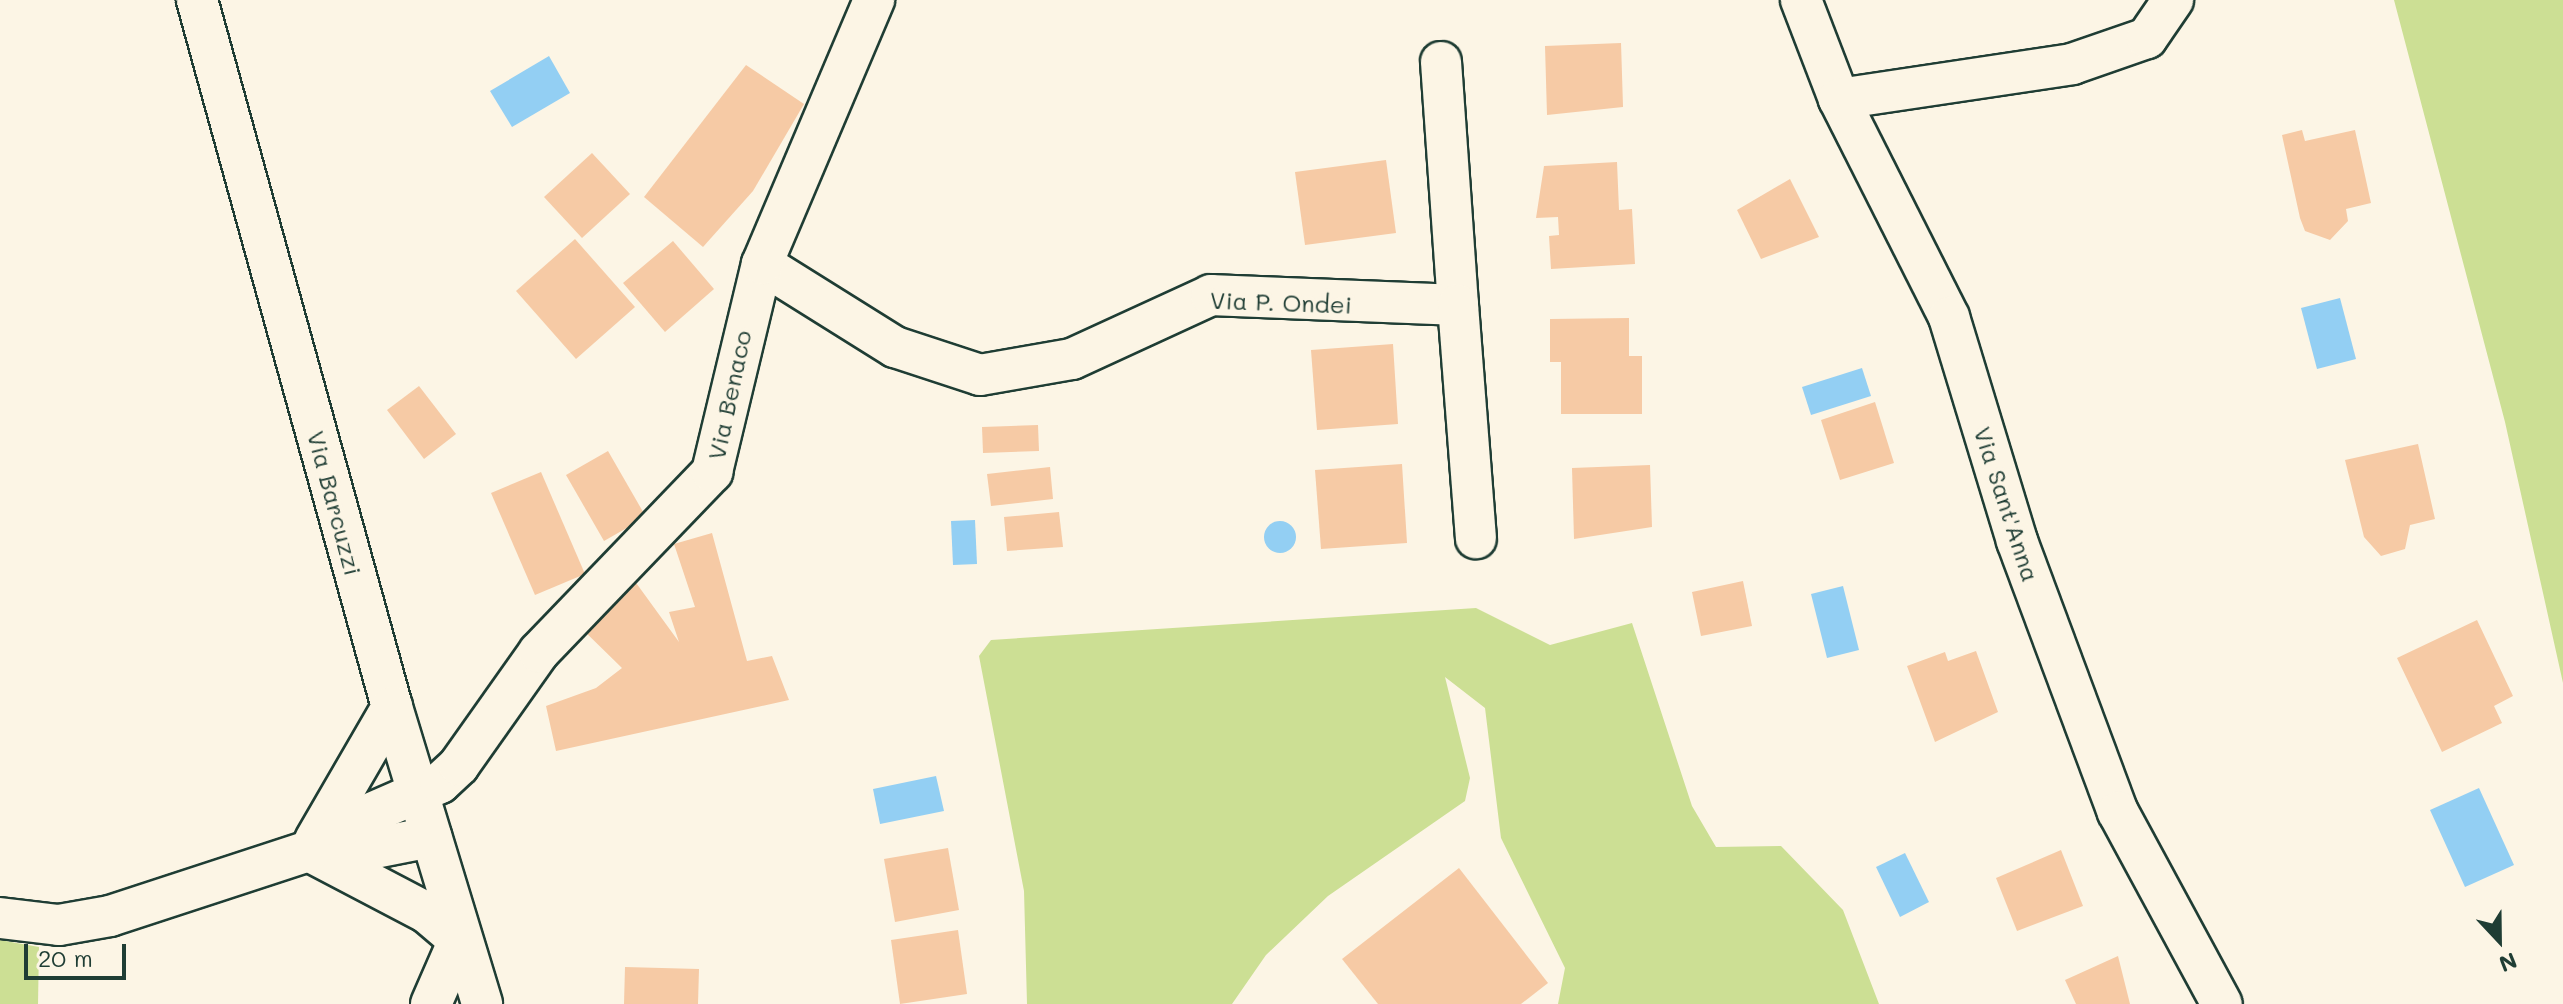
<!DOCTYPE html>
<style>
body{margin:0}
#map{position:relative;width:2563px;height:1004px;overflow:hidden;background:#fcf5e5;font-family:Mali,sans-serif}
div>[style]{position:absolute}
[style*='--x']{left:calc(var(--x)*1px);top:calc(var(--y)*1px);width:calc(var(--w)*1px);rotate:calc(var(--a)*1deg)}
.green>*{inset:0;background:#ccdf94}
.water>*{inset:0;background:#93cff3}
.round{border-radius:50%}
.building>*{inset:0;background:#f6caa5}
.roads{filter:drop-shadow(2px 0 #1f3d34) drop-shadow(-2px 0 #1f3d34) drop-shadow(0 2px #1f3d34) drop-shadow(0 -2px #1f3d34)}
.minor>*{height:40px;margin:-20px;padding:0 20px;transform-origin:20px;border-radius:20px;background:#fcf5e5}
span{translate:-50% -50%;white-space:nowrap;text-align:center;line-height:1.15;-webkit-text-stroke:7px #fcf5e5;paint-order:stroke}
.street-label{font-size:24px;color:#1f3d34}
.north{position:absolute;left:2459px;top:900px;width:80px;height:80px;-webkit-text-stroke:6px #fcf5e5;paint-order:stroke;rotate:158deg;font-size:22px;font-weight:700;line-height:32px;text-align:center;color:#1f3d34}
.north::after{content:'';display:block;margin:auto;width:28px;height:36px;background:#1f3d34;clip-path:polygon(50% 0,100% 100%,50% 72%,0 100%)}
.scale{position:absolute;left:24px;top:944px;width:102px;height:36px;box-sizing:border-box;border:4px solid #1f3d34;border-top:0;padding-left:10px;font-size:24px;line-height:28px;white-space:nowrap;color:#1f3d34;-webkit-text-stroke:6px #fcf5e5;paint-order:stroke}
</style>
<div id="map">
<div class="green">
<div style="clip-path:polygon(2394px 0,2563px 0,2563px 683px,2505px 422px)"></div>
<div style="clip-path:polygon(1476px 608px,1550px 645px,1632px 623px,1692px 806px,1716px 847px,1781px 846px,1843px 910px,1879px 1004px,1558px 1004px,1565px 968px,1501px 838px,1485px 708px,1445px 677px,1470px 778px,1465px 801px,1328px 896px,1266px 955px,1232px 1004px,1027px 1004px,1024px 891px,979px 656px,991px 640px)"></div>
<div style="clip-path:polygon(0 940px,39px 947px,38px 1004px,0 1004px)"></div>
</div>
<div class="water">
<div style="clip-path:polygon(549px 56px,570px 93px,512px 127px,490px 91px)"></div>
<div style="clip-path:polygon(2340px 298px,2356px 359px,2317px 369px,2301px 308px)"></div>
<div style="clip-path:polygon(1862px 368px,1871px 396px,1811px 415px,1802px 387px)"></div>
<div style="clip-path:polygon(975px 520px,977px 564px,953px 565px,951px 521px)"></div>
<div class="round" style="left:1264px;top:521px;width:32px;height:32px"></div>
<div style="clip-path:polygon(1843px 586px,1859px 650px,1827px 658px,1811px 594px)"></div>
<div style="clip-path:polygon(936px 776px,944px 811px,880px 824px,873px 789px)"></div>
<div style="clip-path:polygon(2479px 788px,2514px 865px,2465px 887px,2430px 810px)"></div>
<div style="clip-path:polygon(1905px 853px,1929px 902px,1900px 917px,1876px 867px)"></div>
</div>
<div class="building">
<div style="clip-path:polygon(1621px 43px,1623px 107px,1547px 115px,1545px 46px)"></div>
<div style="clip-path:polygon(746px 65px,804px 104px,753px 191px,703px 247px,644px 197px)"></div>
<div style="clip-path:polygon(2302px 130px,2305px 141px,2355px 130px,2371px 203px,2346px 209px,2348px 221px,2330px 240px,2305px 231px,2300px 218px,2282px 135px)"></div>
<div style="clip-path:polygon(592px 153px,630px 194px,582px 238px,544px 197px)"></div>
<div style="clip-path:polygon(1386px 160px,1396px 233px,1305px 245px,1295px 172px)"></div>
<div style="clip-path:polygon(1617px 162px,1619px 210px,1632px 209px,1635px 264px,1551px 269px,1549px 236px,1559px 235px,1558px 217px,1536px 218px,1544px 166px)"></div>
<div style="clip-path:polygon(1790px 179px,1819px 237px,1761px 259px,1737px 210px)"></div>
<div style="clip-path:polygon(575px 239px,635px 307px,576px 359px,516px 291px)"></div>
<div style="clip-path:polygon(673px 241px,714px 289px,665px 332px,623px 283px)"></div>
<div style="clip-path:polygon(1629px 318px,1629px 356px,1642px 356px,1642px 414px,1561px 414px,1561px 362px,1550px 362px,1550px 319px)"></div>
<div style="clip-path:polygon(1393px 344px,1398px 424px,1317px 430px,1311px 350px)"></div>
<div style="clip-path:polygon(419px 386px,456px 434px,424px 459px,387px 410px)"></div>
<div style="clip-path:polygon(1875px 402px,1894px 463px,1840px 480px,1821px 420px)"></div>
<div style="clip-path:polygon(1038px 425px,1039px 451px,983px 453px,982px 427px)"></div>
<div style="clip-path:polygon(2418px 444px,2435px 519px,2410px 525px,2405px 549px,2381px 556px,2364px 537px,2345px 460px)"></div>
<div style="clip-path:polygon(608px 451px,646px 517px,604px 541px,566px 475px)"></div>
<div style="clip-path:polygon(1402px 464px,1407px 543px,1321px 549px,1315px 470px)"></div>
<div style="clip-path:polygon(1650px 465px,1652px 527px,1574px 539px,1572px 468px)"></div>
<div style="clip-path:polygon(1050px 467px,1053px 499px,991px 506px,987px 474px)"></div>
<div style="clip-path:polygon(541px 472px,585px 574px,535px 595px,491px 493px)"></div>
<div style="clip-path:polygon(1059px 512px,1063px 547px,1007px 551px,1004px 517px)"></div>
<div style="clip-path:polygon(712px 533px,747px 661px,772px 656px,789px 700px,556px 751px,546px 706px,596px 688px,622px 668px,576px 623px,626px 569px,679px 642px,669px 612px,695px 607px,674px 544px)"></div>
<div style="clip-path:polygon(1743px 581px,1752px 626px,1701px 636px,1692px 592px)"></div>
<div style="clip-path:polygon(2477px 620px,2513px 696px,2494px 706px,2502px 723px,2442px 752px,2397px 658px)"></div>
<div style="clip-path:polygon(1976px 651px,1998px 712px,1935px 742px,1907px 666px,1945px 652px,1948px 661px)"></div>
<div style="clip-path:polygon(948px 848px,959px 910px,895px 922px,884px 859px)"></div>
<div style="clip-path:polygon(2061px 850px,2083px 906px,2017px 931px,1996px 878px)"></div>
<div style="clip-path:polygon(1459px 868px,1548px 983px,1521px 1004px,1378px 1004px,1342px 959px)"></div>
<div style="clip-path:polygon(958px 930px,967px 994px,900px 1004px,891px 940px)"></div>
<div style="clip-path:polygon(2118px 956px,2130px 1004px,2076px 1004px,2065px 980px)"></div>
<div style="clip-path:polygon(625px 967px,699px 969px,698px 1004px,624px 1004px)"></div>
</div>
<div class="roads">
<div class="minor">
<div style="--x:197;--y:0;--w:733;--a:74.58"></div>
<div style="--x:392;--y:707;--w:310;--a:73.1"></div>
<div style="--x:1801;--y:0;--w:106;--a:69"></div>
<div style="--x:1839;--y:99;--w:244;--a:63.2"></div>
<div style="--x:1949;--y:317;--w:234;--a:73.1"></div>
<div style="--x:2017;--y:541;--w:289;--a:69.6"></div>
<div style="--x:2118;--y:812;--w:218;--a:61.6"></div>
<div style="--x:1441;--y:62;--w:244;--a:86"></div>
<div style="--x:1839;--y:99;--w:236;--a:-8.5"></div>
<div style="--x:2072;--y:64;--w:79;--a:-19.1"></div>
<div style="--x:2147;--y:38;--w:46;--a:-55.6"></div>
<div style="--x:762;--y:264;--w:157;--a:32"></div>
<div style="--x:895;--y:347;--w:89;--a:18.2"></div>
<div style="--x:980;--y:375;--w:93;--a:-9.9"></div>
<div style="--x:1072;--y:359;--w:153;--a:-24.7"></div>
<div style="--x:1211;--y:295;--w:247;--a:2.3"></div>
<div style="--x:1458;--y:305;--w:234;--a:85.6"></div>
<div style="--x:315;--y:840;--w:154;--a:-59.9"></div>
<div style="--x:309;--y:851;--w:133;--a:27.7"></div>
<div style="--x:427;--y:913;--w:42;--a:40.2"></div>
<div style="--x:312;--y:851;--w:37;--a:3"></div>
<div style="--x:349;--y:853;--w:84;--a:-11"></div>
<div style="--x:0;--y:918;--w:59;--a:6.8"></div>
<div style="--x:59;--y:925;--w:52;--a:-10"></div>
<div style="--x:110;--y:916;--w:209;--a:-18.1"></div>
<div style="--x:309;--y:851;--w:38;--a:-39"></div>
<div style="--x:339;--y:827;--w:110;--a:-23.5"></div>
<div style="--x:440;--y:783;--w:26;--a:-43"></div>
<div style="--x:459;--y:765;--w:138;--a:-54.7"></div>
<div style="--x:539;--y:652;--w:250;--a:-46.1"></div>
<div style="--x:712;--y:472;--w:214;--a:-76.5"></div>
<div style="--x:762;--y:264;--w:287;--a:-67"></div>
<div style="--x:431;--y:1004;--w:70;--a:-66.4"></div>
</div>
</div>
<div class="street-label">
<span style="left:1281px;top:302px;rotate:2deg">Via P. Ondei</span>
<span style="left:729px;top:395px;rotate:-78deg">Via Benaco</span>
<span style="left:335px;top:503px;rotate:75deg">Via Barcuzzi</span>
<span style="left:2007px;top:504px;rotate:72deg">Via Sant'Anna</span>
</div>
<div class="north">N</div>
<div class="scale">20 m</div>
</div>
